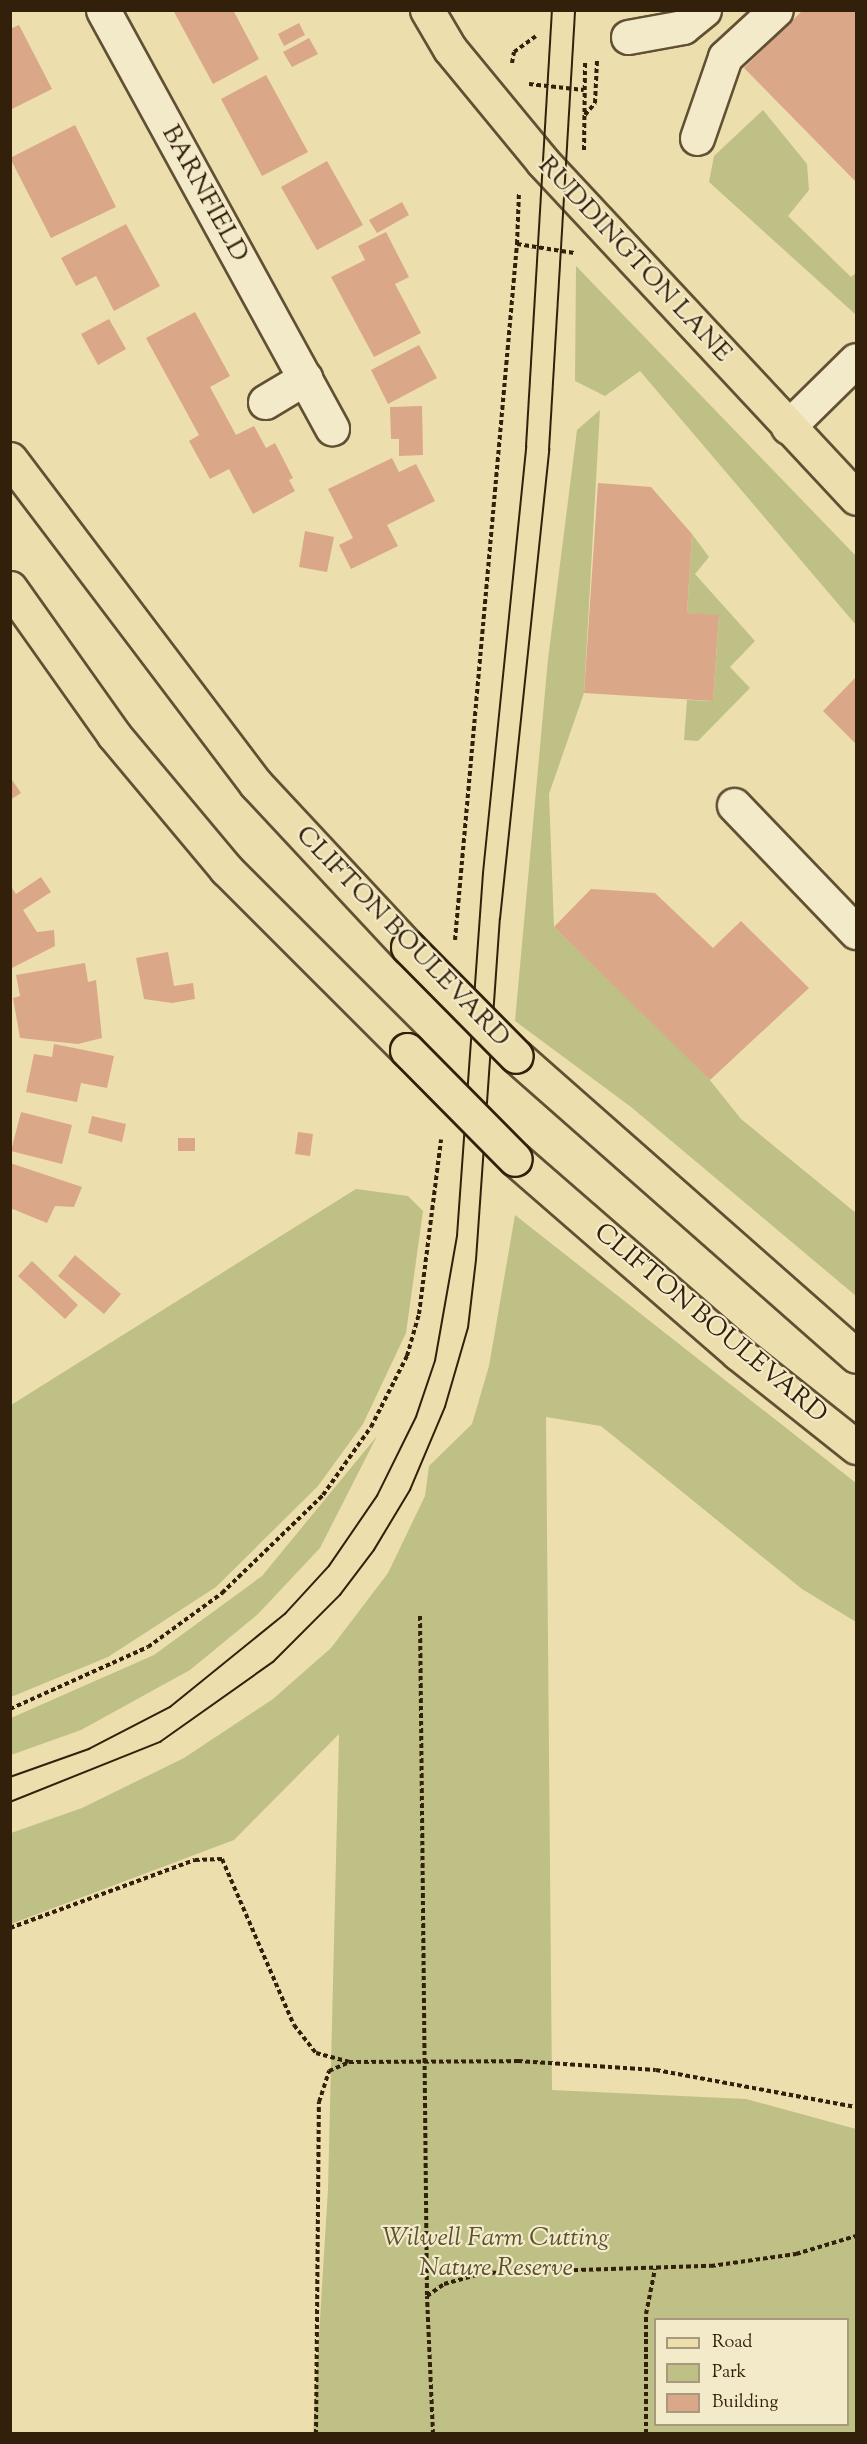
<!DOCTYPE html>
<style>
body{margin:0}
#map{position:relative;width:867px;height:2444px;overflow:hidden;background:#eddeae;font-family:"Sorts Mill Goudy",serif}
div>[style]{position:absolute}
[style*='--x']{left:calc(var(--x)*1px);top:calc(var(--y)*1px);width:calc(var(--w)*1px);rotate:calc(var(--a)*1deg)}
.green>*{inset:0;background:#bec086}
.building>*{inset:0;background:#daa788}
.path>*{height:4px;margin-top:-2px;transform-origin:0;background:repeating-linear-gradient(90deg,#32200a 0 4.5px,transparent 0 7.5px)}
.roads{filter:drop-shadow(2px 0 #615033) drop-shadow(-2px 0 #615033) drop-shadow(0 2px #615033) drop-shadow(0 -2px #615033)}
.minor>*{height:33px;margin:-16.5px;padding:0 16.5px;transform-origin:16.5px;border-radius:16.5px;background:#f3eaca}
.major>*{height:33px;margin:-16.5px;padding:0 16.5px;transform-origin:16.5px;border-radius:16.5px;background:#eddeae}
.highway>*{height:33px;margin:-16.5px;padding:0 16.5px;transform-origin:16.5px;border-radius:16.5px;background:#eddeae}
.tram>*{height:1.5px;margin:-0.75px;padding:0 0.75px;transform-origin:0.75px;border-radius:0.75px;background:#32200a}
.path-bridge>*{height:4px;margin-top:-2px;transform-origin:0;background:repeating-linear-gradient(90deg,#32200a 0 4.5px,transparent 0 7.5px)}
.bridges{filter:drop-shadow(2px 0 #32200a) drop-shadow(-2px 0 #32200a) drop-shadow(0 2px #32200a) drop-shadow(0 -2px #32200a)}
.highway-bridge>*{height:33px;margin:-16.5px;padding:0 16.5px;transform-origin:16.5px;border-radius:16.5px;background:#eddeae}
span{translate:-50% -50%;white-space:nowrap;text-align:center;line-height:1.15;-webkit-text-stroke:4.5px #f3eaca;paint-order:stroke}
.street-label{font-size:26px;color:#32200a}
.park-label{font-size:26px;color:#5c502f;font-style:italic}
.frame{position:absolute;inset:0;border:12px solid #32200a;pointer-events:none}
.legend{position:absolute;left:654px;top:2318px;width:195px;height:108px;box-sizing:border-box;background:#f3eaca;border:2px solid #a6997d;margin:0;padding:8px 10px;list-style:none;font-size:18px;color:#32200a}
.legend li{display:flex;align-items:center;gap:12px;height:30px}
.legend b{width:30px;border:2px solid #a6997d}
</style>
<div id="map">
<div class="green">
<div style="clip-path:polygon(763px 110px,807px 164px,809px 190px,788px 216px,851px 277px,856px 273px,855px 314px,709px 182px,714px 156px)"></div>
<div style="clip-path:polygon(576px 266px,856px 556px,856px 625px,640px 371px,605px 396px,575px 381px)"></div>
<div style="clip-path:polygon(600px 410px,584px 693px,549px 794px,554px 927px,705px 1074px,741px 1119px,856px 1213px,856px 1296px,631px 1107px,515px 1021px,548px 659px,577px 430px)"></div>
<div style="clip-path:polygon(692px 534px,709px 557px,695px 574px,755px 641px,730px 667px,750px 688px,698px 741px,684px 740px,687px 700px,713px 701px,719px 616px,687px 613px)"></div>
<div style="clip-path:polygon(356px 1189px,408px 1196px,423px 1211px,406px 1333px,363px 1424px,318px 1486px,216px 1587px,108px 1657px,11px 1697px,11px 1405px)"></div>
<div style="clip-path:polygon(evenodd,515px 1215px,856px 1483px,856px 1622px,802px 1589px,601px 1426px,546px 1417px,552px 2090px,746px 2099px,856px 2129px,856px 2433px,313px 2433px,328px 2189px,339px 1734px,234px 1840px,11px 1924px,11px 1833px,82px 1808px,184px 1758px,273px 1699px,331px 1648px,388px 1573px,425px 1496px,429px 1466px,472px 1424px,489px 1366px,515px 1215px,656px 2320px,848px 2320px,848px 2424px,656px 2424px,656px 2320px)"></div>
<div style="clip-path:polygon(377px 1436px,320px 1548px,258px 1614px,190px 1670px,81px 1730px,11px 1755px,11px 1718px,154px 1655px,262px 1576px)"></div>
</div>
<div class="building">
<div style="clip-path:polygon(173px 10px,233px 10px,259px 59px,213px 84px)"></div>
<div style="clip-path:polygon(803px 10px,856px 10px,856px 182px,744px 68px)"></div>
<div style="clip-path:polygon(299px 23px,305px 35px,284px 46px,278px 34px)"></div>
<div style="clip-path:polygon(19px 25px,52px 89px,10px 110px,10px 29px)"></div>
<div style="clip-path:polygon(309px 38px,318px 54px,292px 67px,283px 52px)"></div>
<div style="clip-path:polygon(266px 75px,308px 152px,262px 176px,221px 99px)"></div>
<div style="clip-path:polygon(75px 125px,116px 207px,51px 238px,10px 158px)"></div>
<div style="clip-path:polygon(327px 161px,363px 225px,317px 250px,281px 187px)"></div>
<div style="clip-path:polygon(402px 202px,409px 215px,377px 233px,369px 220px)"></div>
<div style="clip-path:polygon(126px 224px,160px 286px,114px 311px,96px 276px,76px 286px,61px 258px)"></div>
<div style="clip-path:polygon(386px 232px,409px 277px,395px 284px,421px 333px,374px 357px,331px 277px,365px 260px,358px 246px)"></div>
<div style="clip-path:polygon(195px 312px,230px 376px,210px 387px,236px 435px,254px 426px,266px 448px,275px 443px,293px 478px,289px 480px,295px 491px,253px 514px,229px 469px,210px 479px,189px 441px,199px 435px,146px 338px)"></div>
<div style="clip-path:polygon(109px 319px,126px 349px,98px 365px,81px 334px)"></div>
<div style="clip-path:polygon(419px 345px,437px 378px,388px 404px,371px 370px)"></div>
<div style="clip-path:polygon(422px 406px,423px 455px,399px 456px,399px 439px,391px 439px,390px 407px)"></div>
<div style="clip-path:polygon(392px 458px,399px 472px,416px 464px,435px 501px,387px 525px,398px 546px,351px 569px,339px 545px,353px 538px,328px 489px)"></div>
<div style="clip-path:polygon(598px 483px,651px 487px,692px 534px,687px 613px,719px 615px,713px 701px,584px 693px)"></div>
<div style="clip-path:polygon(305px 531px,334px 537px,327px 572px,299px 567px)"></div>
<div style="clip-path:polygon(856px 677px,856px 744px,823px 711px)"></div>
<div style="clip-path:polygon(12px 780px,21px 793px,10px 800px,10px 781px)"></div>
<div style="clip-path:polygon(41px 877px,51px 892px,23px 910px,37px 932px,54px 930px,55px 946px,10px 969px,10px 885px,16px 894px)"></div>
<div style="clip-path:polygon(591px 889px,655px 893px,713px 948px,741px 921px,809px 988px,710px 1080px,554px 927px)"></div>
<div style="clip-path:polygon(168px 952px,174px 986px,193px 983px,195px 999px,172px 1003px,144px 999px,136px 958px)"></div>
<div style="clip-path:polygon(85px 963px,88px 982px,96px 980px,102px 1038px,78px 1044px,20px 1038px,13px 998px,20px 996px,16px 975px)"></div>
<div style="clip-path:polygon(54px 1044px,114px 1056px,107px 1088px,81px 1083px,77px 1102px,26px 1092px,34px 1054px,52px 1057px)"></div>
<div style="clip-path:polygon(21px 1112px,72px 1125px,62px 1164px,11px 1151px)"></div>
<div style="clip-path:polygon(92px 1116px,126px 1124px,122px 1142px,88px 1133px)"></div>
<div style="clip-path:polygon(298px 1132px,313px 1134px,310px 1156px,295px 1154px)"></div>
<div style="clip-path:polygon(178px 1138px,195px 1138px,195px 1151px,178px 1151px)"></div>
<div style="clip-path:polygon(10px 1163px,82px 1187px,74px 1207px,55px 1206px,47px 1223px,10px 1208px)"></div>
<div style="clip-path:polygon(75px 1255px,121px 1294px,104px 1314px,58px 1276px)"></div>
<div style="clip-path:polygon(32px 1261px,78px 1305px,65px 1319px,18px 1276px)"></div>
</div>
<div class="path">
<div style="--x:512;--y:63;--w:11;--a:-80"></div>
<div style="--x:514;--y:52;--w:27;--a:-36"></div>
<div style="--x:529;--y:84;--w:55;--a:6.2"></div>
<div style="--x:585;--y:115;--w:16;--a:-50"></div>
<div style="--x:595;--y:103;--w:43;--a:-87.3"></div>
<div style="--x:584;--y:150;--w:88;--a:-89.3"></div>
<div style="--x:517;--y:244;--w:51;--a:-87.8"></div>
<div style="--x:455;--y:940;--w:699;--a:-84.91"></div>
<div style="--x:517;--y:244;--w:58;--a:9"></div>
<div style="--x:420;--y:1616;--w:680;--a:89.41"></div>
<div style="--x:10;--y:1709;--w:151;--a:-24.2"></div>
<div style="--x:148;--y:1647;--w:92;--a:-36.1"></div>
<div style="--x:222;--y:1593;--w:141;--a:-44.1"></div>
<div style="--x:323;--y:1495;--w:83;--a:-54.8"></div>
<div style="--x:371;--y:1427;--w:80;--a:-63.1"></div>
<div style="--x:407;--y:1356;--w:44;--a:-74.1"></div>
<div style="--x:419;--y:1314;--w:176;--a:-82.8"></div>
<div style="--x:10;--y:1928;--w:197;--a:-20.2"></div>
<div style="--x:195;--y:1860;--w:27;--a:-2"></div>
<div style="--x:222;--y:1859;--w:181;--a:66.6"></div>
<div style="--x:294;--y:2025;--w:36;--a:52"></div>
<div style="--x:316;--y:2053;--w:34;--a:15"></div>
<div style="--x:518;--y:2061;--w:138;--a:3.7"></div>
<div style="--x:656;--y:2070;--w:203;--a:10.5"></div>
<div style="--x:316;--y:2434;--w:332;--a:-89.5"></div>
<div style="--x:319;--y:2102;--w:33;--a:-72"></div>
<div style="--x:329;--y:2071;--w:22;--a:-24"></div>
<div style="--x:433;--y:2434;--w:138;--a:-92.5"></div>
<div style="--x:427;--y:2296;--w:21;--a:-35"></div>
<div style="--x:444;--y:2284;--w:41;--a:-15.4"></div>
<div style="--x:484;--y:2273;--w:227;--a:-1.8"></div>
<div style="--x:711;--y:2266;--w:86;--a:-8"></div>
<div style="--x:796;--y:2254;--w:63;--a:-16.7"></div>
<div style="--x:646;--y:2434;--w:120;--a:-90"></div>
<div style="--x:646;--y:2314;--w:46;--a:-78.7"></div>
</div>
<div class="roads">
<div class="minor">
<div style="--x:103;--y:10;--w:477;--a:61.3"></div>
<div style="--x:628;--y:37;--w:56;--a:-10.3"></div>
<div style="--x:683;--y:27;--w:27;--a:-39"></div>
<div style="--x:697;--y:138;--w:86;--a:-70.9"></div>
<div style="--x:725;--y:57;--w:69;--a:-42.7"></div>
<div style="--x:265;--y:402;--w:47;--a:-31"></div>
<div style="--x:788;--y:427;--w:95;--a:-44.6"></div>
<div style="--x:734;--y:805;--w:176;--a:46.2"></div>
</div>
<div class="major">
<div style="--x:427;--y:10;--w:45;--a:59.5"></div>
<div style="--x:450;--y:49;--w:146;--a:50.5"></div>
<div style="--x:543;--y:162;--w:459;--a:47"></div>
</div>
<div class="highway">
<div style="--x:10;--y:459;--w:408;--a:52.9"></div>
<div style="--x:256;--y:784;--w:223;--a:47"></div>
<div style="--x:10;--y:588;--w:180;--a:54.7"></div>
<div style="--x:114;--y:735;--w:175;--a:50.1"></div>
<div style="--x:226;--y:869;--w:256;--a:45"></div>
<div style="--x:516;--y:1056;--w:453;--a:41.4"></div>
<div style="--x:515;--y:1159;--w:296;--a:41"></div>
<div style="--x:738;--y:1353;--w:151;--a:38.5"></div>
</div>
</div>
<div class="tram">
<div style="--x:10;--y:1777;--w:84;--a:-19.5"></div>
<div style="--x:89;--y:1749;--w:91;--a:-27.4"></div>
<div style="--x:170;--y:1707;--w:148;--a:-39"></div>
<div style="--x:285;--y:1614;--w:65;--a:-47.5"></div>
<div style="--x:329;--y:1566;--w:85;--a:-55.6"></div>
<div style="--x:377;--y:1496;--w:88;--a:-63.7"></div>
<div style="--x:416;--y:1417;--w:59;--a:-71.3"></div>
<div style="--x:435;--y:1361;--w:127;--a:-80"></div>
<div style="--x:457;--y:1236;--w:364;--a:-85.9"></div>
<div style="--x:483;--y:873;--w:428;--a:-84.2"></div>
<div style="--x:526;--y:447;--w:438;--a:-86.6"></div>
<div style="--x:10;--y:1802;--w:162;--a:-21.8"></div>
<div style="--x:160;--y:1742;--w:138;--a:-35.3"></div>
<div style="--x:273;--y:1662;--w:95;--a:-45"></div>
<div style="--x:340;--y:1595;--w:56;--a:-52.9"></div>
<div style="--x:374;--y:1550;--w:70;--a:-59"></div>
<div style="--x:410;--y:1490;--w:90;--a:-67.1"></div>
<div style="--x:445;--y:1407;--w:82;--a:-73.8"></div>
<div style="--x:468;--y:1328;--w:68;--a:-83.3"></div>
<div style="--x:476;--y:1260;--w:342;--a:-86"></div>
<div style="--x:500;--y:919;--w:472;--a:-84"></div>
<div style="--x:549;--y:450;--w:441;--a:-86.6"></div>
</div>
<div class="path-bridge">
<div style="--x:349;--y:2062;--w:169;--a:-0.3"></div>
</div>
<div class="bridges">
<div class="highway-bridge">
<div style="--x:408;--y:947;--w:153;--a:45.3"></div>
<div style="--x:407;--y:1050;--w:153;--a:45.3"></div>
</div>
</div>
<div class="street-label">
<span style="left:204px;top:194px;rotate:61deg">BARNFIELD</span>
<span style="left:634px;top:260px;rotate:47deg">RUDDINGTON LANE</span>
<span style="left:402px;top:937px;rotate:46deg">CLIFTON BOULEVARD</span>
<span style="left:710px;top:1324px;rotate:40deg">CLIFTON BOULEVARD</span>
</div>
<div class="park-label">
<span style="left:496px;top:2254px">Wilwell Farm Cutting<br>Nature Reserve</span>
</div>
<div class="frame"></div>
<ul class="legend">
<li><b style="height:8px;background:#eddeae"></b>Road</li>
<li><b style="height:16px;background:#bec086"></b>Park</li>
<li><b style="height:16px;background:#daa788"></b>Building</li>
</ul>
</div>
